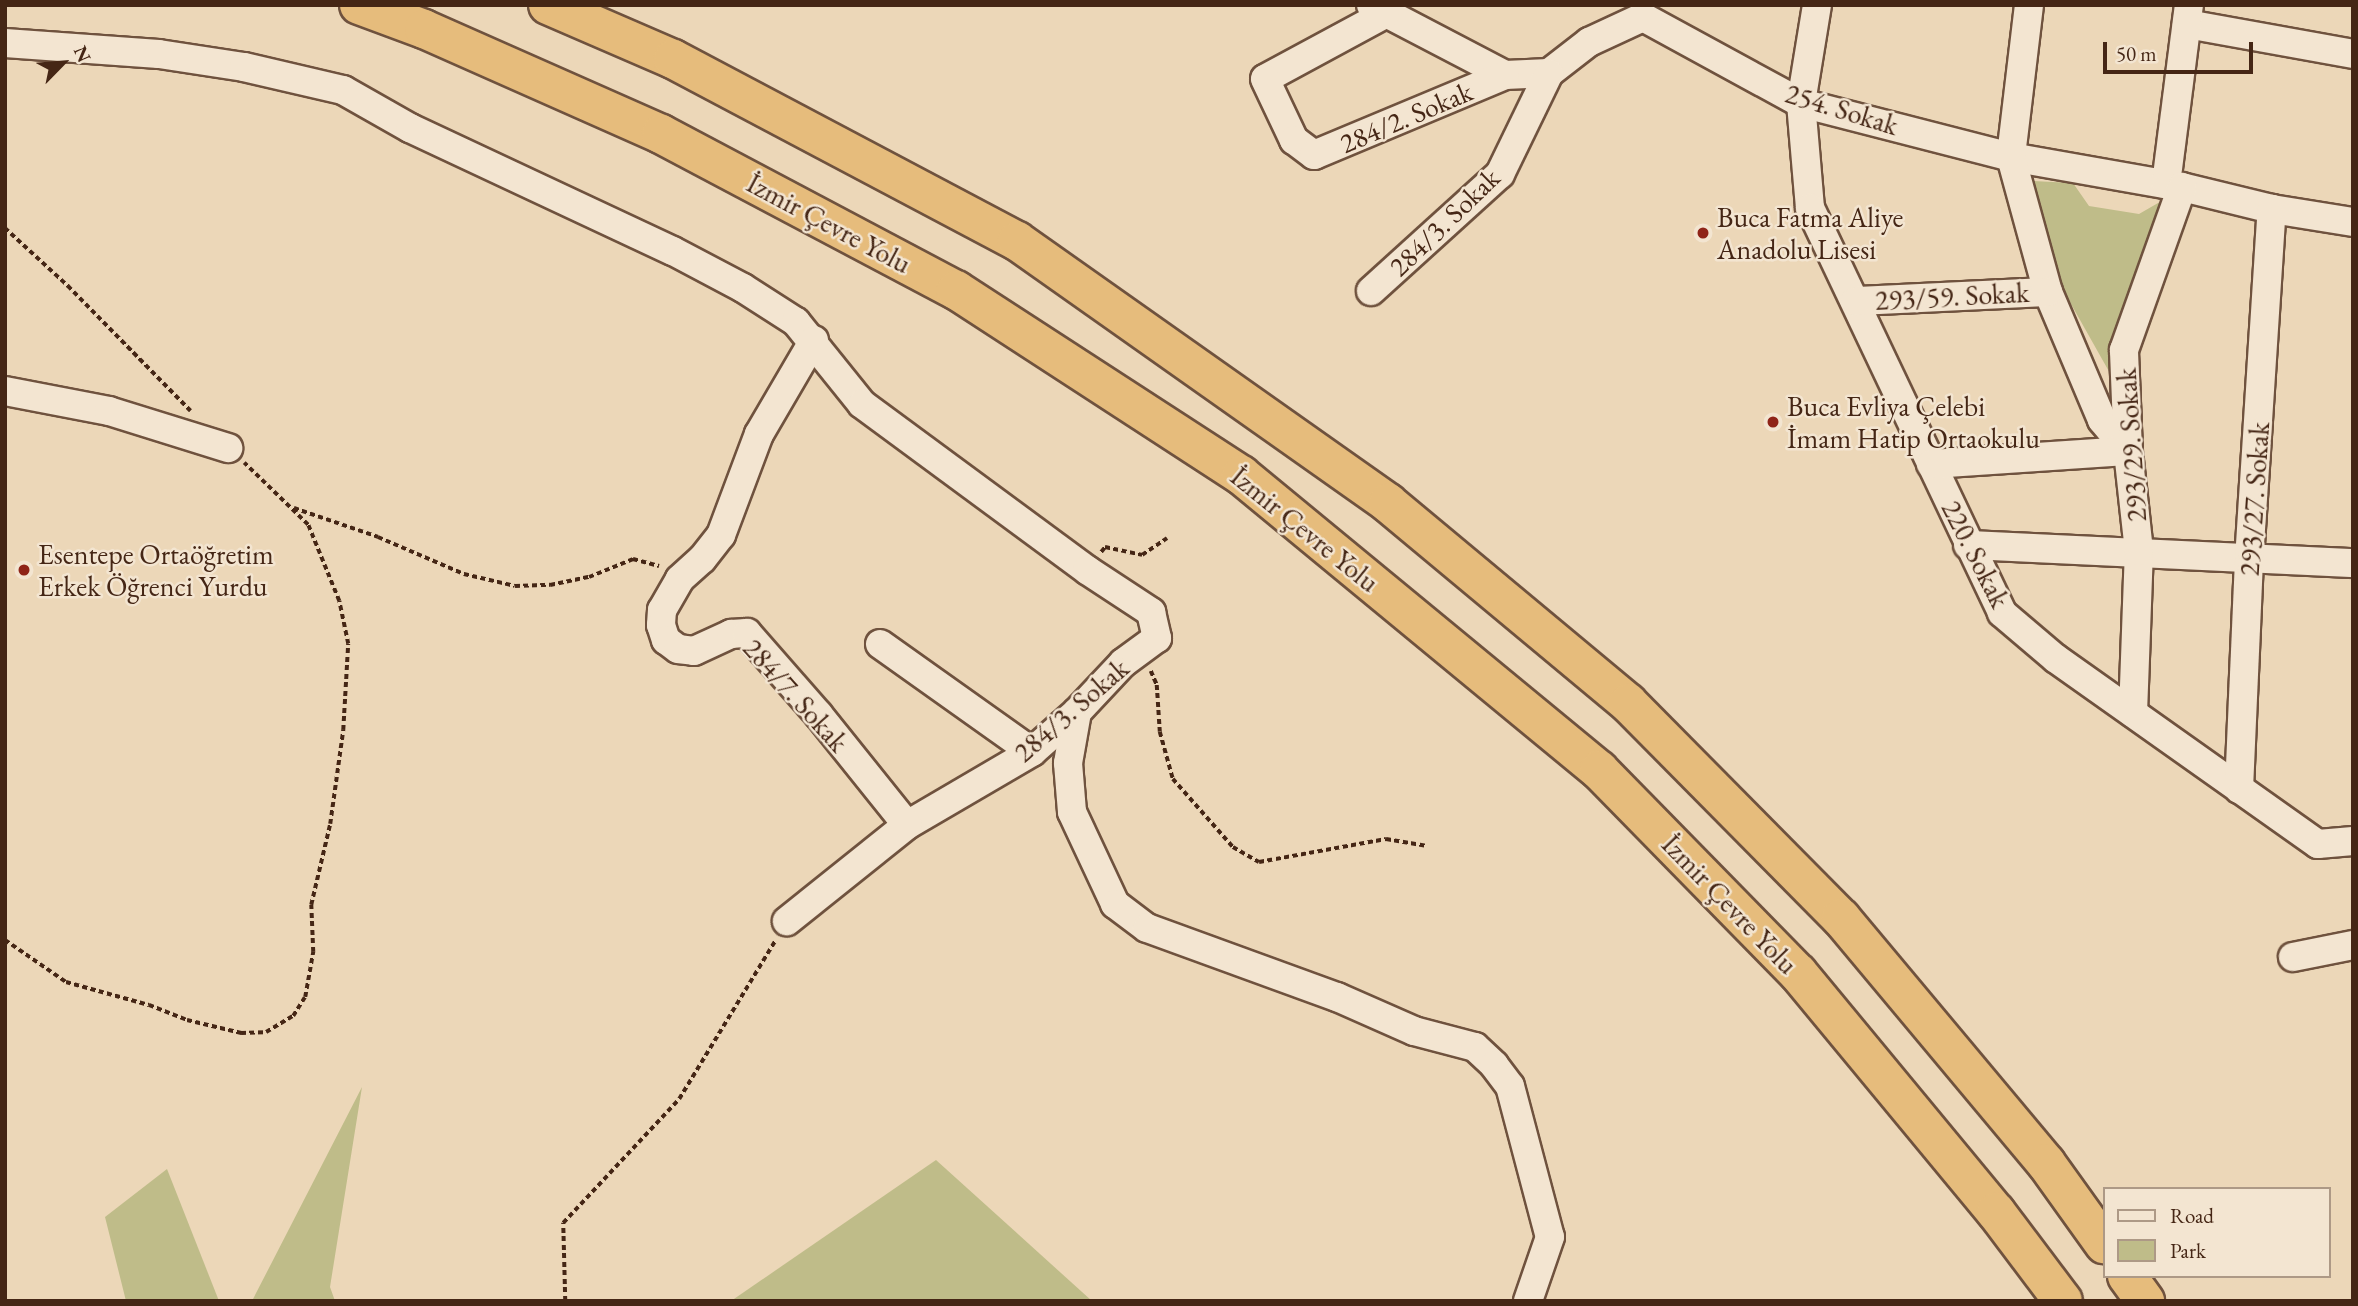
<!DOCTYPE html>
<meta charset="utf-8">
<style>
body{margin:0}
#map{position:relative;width:2358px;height:1306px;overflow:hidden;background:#ecd7b8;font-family:"EB Garamond",serif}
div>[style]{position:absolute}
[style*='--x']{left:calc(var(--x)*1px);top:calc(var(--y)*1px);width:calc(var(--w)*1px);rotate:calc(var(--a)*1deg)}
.green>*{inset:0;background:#bfbc89}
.path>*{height:3.5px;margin-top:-1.75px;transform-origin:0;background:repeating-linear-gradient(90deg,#452615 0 5px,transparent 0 8.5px)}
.roads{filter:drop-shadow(2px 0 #6f523e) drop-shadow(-2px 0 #6f523e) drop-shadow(0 2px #6f523e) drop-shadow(0 -2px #6f523e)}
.minor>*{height:28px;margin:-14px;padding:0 14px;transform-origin:14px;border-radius:14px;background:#f3e5d1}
.highway>*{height:38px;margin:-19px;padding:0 19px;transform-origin:19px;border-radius:19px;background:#e6bc7c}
.dots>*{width:19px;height:19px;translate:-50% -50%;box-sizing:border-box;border:4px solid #f3e5d1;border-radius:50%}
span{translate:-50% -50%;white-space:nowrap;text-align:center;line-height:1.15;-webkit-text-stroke:5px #f3e5d1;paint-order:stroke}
.street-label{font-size:28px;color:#452615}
.poi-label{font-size:28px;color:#452615}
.left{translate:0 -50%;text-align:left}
.frame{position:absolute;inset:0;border:7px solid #452615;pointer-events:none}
.legend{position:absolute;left:2103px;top:1187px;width:228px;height:91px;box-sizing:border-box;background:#f3e5d1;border:2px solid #ad9986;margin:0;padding:9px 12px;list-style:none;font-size:21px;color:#452615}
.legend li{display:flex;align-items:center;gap:14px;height:35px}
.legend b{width:35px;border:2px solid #ad9986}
.north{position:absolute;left:28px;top:28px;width:70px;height:70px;-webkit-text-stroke:5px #f3e5d1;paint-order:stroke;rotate:65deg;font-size:19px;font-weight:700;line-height:28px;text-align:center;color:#452615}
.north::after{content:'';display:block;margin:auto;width:24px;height:32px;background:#452615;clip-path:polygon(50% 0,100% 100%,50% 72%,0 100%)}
.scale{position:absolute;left:2103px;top:42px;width:150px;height:32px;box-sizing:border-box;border:4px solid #452615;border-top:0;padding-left:9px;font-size:21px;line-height:24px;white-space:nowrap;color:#452615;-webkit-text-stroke:5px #f3e5d1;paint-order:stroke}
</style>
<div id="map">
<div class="green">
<div style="clip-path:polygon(2033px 181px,2073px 183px,2089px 206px,2139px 214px,2165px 199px,2111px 375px,2062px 288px)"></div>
<div style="clip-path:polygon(362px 1087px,330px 1287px,335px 1301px,252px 1301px)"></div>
<div style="clip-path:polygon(936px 1160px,1092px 1301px,731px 1301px)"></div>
<div style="clip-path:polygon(167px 1169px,219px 1301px,126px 1301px,105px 1217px)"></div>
</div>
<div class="path">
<div style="--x:5;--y:228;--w:86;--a:42.6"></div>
<div style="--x:68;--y:286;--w:175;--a:45.5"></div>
<div style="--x:294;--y:508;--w:89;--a:19"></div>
<div style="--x:378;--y:537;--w:94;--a:23.3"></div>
<div style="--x:464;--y:574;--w:52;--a:13.2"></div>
<div style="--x:515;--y:586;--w:35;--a:-2"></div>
<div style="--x:550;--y:585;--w:40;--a:-12"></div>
<div style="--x:589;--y:577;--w:48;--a:-22.2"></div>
<div style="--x:633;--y:559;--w:27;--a:15"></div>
<div style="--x:1101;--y:552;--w:6;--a:-51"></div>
<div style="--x:1105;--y:547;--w:38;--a:12"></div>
<div style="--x:1142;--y:555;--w:30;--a:-34"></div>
<div style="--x:1151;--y:671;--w:15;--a:67"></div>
<div style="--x:1157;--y:685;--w:47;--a:86.3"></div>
<div style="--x:1160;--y:732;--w:49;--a:74.5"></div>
<div style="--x:1173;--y:779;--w:91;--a:48.6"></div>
<div style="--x:1233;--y:847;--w:30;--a:30"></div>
<div style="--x:1259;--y:862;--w:129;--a:-10.3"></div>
<div style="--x:1386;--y:839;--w:42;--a:9.7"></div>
<div style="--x:5;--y:940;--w:74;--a:34.5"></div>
<div style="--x:66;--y:982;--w:86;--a:15.5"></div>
<div style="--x:149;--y:1005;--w:41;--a:21.5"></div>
<div style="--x:187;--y:1020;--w:56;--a:13.5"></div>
<div style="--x:241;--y:1033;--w:25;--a:-2"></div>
<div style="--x:266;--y:1032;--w:31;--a:-31"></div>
<div style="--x:293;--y:1016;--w:22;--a:-58"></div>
<div style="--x:305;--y:997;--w:46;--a:-79.9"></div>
<div style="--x:313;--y:952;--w:47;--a:-92.4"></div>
<div style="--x:311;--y:905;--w:83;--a:-76.8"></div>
<div style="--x:330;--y:824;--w:95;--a:-82.1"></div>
<div style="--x:343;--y:730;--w:86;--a:-86.7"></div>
<div style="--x:348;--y:644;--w:44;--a:-101.8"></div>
<div style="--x:339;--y:601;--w:82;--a:-112.2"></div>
<div style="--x:308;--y:525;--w:89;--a:-135.9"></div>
<div style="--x:565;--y:1301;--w:78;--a:-91.5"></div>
<div style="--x:563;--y:1223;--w:170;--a:-46.9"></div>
<div style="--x:679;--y:1099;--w:185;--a:-58.7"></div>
</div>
<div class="roads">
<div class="minor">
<div style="--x:1371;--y:5;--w:151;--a:27.6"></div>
<div style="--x:1505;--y:75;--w:44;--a:-2.6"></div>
<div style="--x:1549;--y:73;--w:51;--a:-37.8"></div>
<div style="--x:1589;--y:42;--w:60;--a:-24.8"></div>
<div style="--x:1643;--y:17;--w:180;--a:28.6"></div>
<div style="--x:1801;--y:103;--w:217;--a:14.4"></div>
<div style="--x:2011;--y:157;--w:174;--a:10"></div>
<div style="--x:2182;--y:187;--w:93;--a:13.7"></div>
<div style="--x:2272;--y:209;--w:82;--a:9.1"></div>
<div style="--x:1817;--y:5;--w:99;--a:99.3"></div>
<div style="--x:1801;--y:103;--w:105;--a:85.1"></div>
<div style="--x:1810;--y:208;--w:448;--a:64.6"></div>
<div style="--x:2002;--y:613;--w:70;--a:40.3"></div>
<div style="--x:2055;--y:658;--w:322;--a:35.3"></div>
<div style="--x:2318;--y:844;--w:35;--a:-5"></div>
<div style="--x:2029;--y:5;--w:153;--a:96.8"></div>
<div style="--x:2011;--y:157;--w:140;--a:74.7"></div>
<div style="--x:2048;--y:292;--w:139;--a:67.1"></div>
<div style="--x:2102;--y:420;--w:40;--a:50"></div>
<div style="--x:1385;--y:14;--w:136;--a:151.6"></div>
<div style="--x:1265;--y:79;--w:68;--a:64.6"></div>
<div style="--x:1294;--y:140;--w:25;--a:37"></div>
<div style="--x:1314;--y:155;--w:207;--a:-22.7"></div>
<div style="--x:2187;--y:24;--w:169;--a:10.2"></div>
<div style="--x:5;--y:43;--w:154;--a:4.1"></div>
<div style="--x:159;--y:54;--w:86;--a:8.7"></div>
<div style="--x:244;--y:67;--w:102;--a:13.1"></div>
<div style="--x:343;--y:90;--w:77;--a:29.6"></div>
<div style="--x:410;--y:128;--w:290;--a:25.1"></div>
<div style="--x:673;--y:251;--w:79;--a:27.9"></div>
<div style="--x:743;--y:288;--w:63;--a:32.7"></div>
<div style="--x:796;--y:322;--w:105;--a:51.2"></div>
<div style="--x:862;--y:404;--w:280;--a:36.4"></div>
<div style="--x:1087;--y:570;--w:77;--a:33.3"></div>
<div style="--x:1151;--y:612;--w:27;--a:77"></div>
<div style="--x:1157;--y:638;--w:42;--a:143.7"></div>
<div style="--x:1123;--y:663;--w:67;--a:133.2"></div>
<div style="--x:1077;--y:712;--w:60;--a:138.4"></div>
<div style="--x:1032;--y:752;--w:145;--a:149.7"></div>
<div style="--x:907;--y:825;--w:154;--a:141.3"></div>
<div style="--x:2166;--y:184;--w:180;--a:-82.7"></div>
<div style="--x:1371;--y:291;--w:174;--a:-42.2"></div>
<div style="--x:1500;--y:174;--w:112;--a:-64.1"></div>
<div style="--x:1856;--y:301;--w:192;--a:-2.7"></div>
<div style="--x:814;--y:340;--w:109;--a:120.3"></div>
<div style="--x:759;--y:434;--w:108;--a:110.6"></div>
<div style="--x:721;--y:535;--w:31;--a:128"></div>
<div style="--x:702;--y:559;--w:30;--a:138"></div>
<div style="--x:680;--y:579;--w:36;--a:120"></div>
<div style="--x:662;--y:610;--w:15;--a:94"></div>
<div style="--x:661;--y:625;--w:16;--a:72"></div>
<div style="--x:666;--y:640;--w:15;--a:37"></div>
<div style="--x:678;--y:649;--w:16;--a:7"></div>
<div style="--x:694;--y:651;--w:41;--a:-24.7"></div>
<div style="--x:731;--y:634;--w:16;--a:-4"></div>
<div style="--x:747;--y:633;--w:108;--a:48.8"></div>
<div style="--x:818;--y:714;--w:142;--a:51.3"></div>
<div style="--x:5;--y:391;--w:106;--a:10.9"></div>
<div style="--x:109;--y:411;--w:125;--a:17.3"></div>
<div style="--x:1931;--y:464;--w:197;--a:-3.8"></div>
<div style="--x:1968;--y:545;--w:385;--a:2.7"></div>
<div style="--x:880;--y:644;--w:186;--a:35.4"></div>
<div style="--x:1077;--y:712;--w:52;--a:100"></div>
<div style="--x:1068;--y:763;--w:49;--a:85.3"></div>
<div style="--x:1072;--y:812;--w:102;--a:64.9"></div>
<div style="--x:1115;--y:904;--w:40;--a:37"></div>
<div style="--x:1147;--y:928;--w:202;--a:20"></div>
<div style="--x:1337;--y:997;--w:84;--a:23.8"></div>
<div style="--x:1414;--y:1031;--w:63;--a:14.7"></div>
<div style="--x:1475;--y:1047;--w:26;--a:43"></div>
<div style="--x:1494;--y:1065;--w:26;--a:53"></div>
<div style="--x:1510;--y:1086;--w:156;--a:75.2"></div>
<div style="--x:1550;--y:1237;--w:68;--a:109"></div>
<div style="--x:2133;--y:713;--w:162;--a:-87.9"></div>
<div style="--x:2139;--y:551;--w:101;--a:-96.3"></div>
<div style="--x:2128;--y:451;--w:101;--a:-92.3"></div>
<div style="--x:2124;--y:350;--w:173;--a:-70.4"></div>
<div style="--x:2239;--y:789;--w:229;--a:-87.5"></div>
<div style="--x:2249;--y:560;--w:352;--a:-86.3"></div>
<div style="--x:2293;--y:957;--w:61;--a:-11.3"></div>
</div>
<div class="highway">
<div style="--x:359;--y:5;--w:69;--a:20.3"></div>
<div style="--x:424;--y:29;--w:259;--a:23.9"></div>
<div style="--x:661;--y:134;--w:334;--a:27.9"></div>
<div style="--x:956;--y:290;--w:340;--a:33"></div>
<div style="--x:1241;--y:475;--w:464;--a:39.5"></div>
<div style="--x:1599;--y:770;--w:284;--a:45.6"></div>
<div style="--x:1798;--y:973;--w:310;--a:50.4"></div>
<div style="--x:1996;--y:1212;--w:111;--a:53"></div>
<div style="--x:548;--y:5;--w:136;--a:23.4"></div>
<div style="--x:673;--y:59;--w:389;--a:27.9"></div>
<div style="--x:1017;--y:241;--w:454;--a:35.2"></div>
<div style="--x:1388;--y:503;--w:312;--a:39.8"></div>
<div style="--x:1628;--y:703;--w:303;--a:45.3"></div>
<div style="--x:1841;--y:918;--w:319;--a:50.1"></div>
<div style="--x:2046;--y:1163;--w:100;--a:54.4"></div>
<div style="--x:2127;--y:1276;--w:31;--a:54"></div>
</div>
</div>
<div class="dots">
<div style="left:1703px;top:233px;background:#8f2418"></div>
<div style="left:1773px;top:422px;background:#8f2418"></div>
<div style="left:24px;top:570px;background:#8f2418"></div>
</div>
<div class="street-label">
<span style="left:1842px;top:109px;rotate:17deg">254. Sokak</span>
<span style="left:1406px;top:117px;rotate:-23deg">284/2. Sokak</span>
<span style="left:1444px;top:222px;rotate:-44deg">284/3. Sokak</span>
<span style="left:829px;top:223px;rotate:28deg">İzmir Çevre Yolu</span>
<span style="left:1952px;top:296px;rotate:-3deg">293/59. Sokak</span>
<span style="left:2131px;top:445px;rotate:-94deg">293/29. Sokak</span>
<span style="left:2254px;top:499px;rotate:-86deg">293/27. Sokak</span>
<span style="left:1305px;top:529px;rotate:39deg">İzmir Çevre Yolu</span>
<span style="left:1976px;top:554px;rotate:63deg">220. Sokak</span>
<span style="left:796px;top:695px;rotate:48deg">284/7. Sokak</span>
<span style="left:1071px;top:710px;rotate:-41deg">284/3. Sokak</span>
<span style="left:1730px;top:904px;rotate:46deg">İzmir Çevre Yolu</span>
</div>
<div class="poi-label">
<span class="left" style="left:1717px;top:233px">Buca Fatma Aliye<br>Anadolu Lisesi</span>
<span class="left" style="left:1787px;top:422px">Buca Evliya Çelebi<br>İmam Hatip Ortaokulu</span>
<span class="left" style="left:38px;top:570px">Esentepe Ortaöğretim<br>Erkek Öğrenci Yurdu</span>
</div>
<div class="frame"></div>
<ul class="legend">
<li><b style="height:9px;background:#f3e5d1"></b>Road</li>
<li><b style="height:19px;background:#bfbc89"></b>Park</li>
</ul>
<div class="north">N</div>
<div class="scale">50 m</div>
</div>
